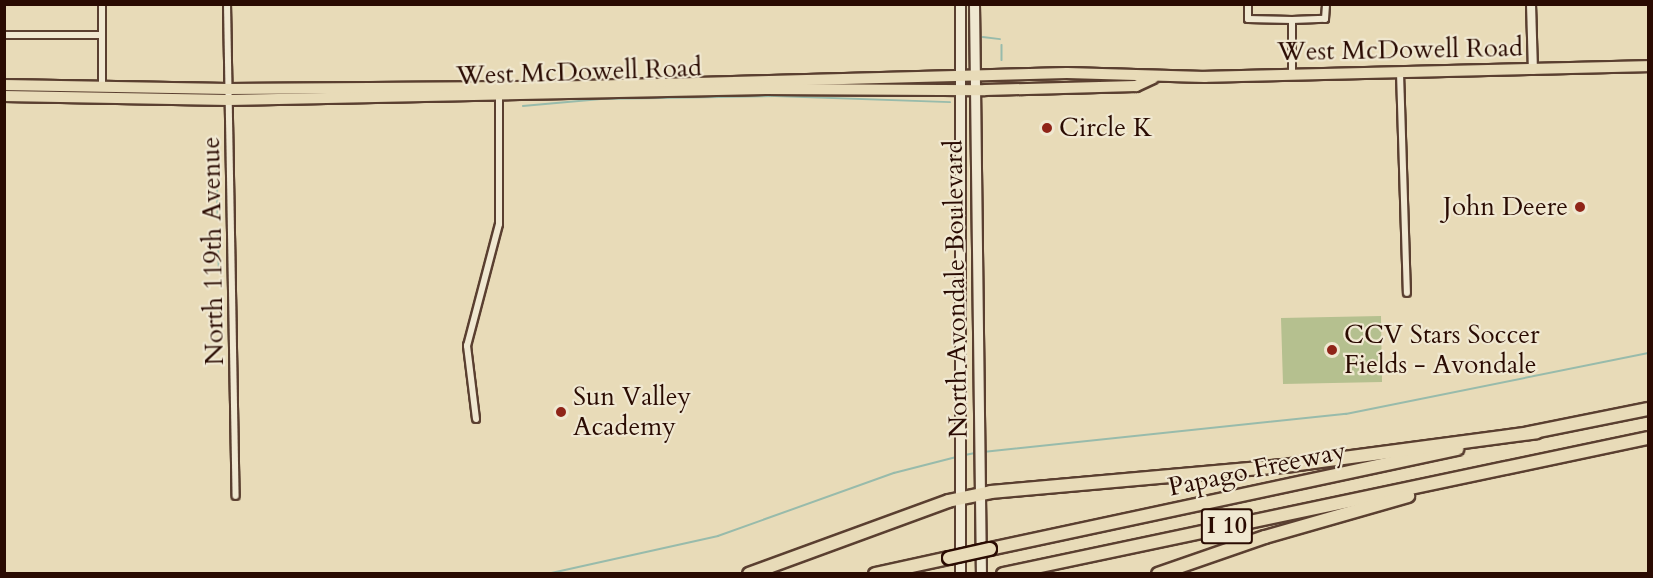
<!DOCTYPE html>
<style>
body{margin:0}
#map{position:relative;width:1653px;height:578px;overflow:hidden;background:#e8dbb8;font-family:Cardo,serif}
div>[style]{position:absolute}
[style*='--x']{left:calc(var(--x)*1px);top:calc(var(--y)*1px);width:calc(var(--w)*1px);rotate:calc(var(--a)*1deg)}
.green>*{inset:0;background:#b5c08f}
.stream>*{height:1.5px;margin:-0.75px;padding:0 0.75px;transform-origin:0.75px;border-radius:0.75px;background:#98bbab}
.roads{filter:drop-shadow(2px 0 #5a3f30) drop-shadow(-2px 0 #5a3f30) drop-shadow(0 2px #5a3f30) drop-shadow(0 -2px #5a3f30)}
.minor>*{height:6px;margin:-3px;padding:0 3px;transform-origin:3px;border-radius:3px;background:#f0e8d1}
.tertiary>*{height:8px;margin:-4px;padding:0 4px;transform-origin:4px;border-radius:4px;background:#f0e8d1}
.secondary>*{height:9px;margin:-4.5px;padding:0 4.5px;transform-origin:4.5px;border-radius:4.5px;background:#f0e8d1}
.primary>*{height:10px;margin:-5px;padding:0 5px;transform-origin:5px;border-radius:5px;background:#e8dbb8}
.motorway>*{height:12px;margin:-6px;padding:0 6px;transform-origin:6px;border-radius:6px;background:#e8dbb8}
.bridges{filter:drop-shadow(2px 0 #2a0b02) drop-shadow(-2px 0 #2a0b02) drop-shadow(0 2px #2a0b02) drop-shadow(0 -2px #2a0b02)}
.motorway-bridge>*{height:12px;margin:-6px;padding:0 6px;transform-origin:6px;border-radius:6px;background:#e8dbb8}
.dots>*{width:16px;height:16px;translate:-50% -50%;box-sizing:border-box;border:3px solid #f0e8d1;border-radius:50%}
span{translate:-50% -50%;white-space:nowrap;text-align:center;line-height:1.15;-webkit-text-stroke:4.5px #f0e8d1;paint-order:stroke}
.shield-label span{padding:2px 4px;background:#f0e8d1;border:2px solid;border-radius:4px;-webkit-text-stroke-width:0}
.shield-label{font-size:24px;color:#2a0b02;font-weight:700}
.street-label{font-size:26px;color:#2a0b02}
.poi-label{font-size:26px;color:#2a0b02}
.left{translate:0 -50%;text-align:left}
.right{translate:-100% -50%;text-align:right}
.frame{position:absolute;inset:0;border:6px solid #2a0b02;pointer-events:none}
</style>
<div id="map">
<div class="green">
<div style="clip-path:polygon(1381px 316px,1382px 382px,1283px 384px,1281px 318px)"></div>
</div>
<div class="stream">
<div style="--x:983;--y:37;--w:17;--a:7"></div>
<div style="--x:1002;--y:45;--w:15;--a:90"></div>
<div style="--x:523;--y:106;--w:78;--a:-5.1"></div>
<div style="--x:601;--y:99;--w:174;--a:-1"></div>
<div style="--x:775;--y:96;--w:175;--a:2"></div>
<div style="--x:217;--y:152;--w:67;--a:89.1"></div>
<div style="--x:218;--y:231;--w:37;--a:88"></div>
<div style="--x:983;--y:452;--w:365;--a:-6"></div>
<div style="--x:1346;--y:414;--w:308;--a:-11.4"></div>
<div style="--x:965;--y:455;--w:10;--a:-11"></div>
<div style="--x:547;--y:574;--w:175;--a:-12.5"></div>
<div style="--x:718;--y:536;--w:187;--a:-19.7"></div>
<div style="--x:894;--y:473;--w:65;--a:-14.3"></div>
</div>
<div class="roads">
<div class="minor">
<div style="--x:227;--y:4;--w:492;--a:89"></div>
<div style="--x:1248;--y:4;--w:15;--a:90"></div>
<div style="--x:1248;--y:19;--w:44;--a:1.3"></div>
<div style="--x:1292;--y:20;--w:33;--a:-2"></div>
<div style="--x:1325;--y:19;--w:15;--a:-86"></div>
<div style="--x:1292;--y:20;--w:55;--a:90"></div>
<div style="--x:4;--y:35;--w:98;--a:0"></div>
<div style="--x:1400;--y:73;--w:220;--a:88.2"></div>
<div style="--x:102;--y:88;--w:84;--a:-90"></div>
<div style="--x:476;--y:419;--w:74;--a:-97"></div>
<div style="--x:467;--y:346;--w:126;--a:-75.3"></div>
<div style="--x:499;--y:224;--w:130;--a:-90"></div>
</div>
<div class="tertiary">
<div style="--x:1531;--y:4;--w:66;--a:88.3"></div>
</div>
<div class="secondary">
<div style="--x:960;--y:4;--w:570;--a:90"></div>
<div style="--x:974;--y:4;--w:570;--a:89.3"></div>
</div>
<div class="primary">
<div style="--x:4;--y:85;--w:224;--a:1"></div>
<div style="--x:228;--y:89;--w:319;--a:-0.4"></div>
<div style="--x:547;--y:87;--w:520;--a:-1.54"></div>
<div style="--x:1067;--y:73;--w:138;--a:1.7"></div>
<div style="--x:1205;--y:77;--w:443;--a:-1.4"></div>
<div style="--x:4;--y:96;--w:225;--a:1"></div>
<div style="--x:229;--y:100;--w:537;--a:-1.17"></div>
<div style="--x:766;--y:89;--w:219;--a:0.3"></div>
<div style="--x:985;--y:90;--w:151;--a:-1.5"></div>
<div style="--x:1136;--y:86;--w:19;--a:-25"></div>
</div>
<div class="motorway">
<div style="--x:1529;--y:433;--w:121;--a:-11.4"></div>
<div style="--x:990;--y:549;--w:478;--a:-12.1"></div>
<div style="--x:749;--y:574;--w:212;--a:-20.1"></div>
<div style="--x:948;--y:501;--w:44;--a:-11.8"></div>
<div style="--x:991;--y:492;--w:301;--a:-5.1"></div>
<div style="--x:1291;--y:465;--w:248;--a:-7.6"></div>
<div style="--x:875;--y:574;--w:76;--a:-12.2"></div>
<div style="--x:1003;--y:574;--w:659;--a:-11.91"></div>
<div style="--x:1158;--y:574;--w:113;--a:-19.1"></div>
<div style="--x:1265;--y:537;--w:149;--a:-16"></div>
</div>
</div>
<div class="bridges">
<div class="motorway-bridge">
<div style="--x:949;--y:558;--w:42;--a:-12.4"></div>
</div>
</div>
<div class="dots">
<div style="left:1047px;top:128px;background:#8f2418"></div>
<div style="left:1580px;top:207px;background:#8f2418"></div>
<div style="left:1332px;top:350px;background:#8f2418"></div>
<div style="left:561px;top:412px;background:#8f2418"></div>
</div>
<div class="shield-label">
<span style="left:1227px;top:526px">I 10</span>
</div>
<div class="street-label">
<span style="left:1400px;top:50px;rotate:-1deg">West McDowell Road</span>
<span style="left:579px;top:72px;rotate:-2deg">West McDowell Road</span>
<span style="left:213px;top:251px;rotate:-91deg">North 119th Avenue</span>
<span style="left:956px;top:289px;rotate:-91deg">North Avondale Boulevard</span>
<span style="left:1257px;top:469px;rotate:-12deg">Papago Freeway</span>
</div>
<div class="poi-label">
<span class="left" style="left:1059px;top:128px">Circle K</span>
<span class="right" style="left:1568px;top:207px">John Deere</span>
<span class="left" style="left:1344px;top:350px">CCV Stars Soccer<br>Fields - Avondale</span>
<span class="left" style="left:573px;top:412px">Sun Valley<br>Academy</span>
</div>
<div class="frame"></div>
</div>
